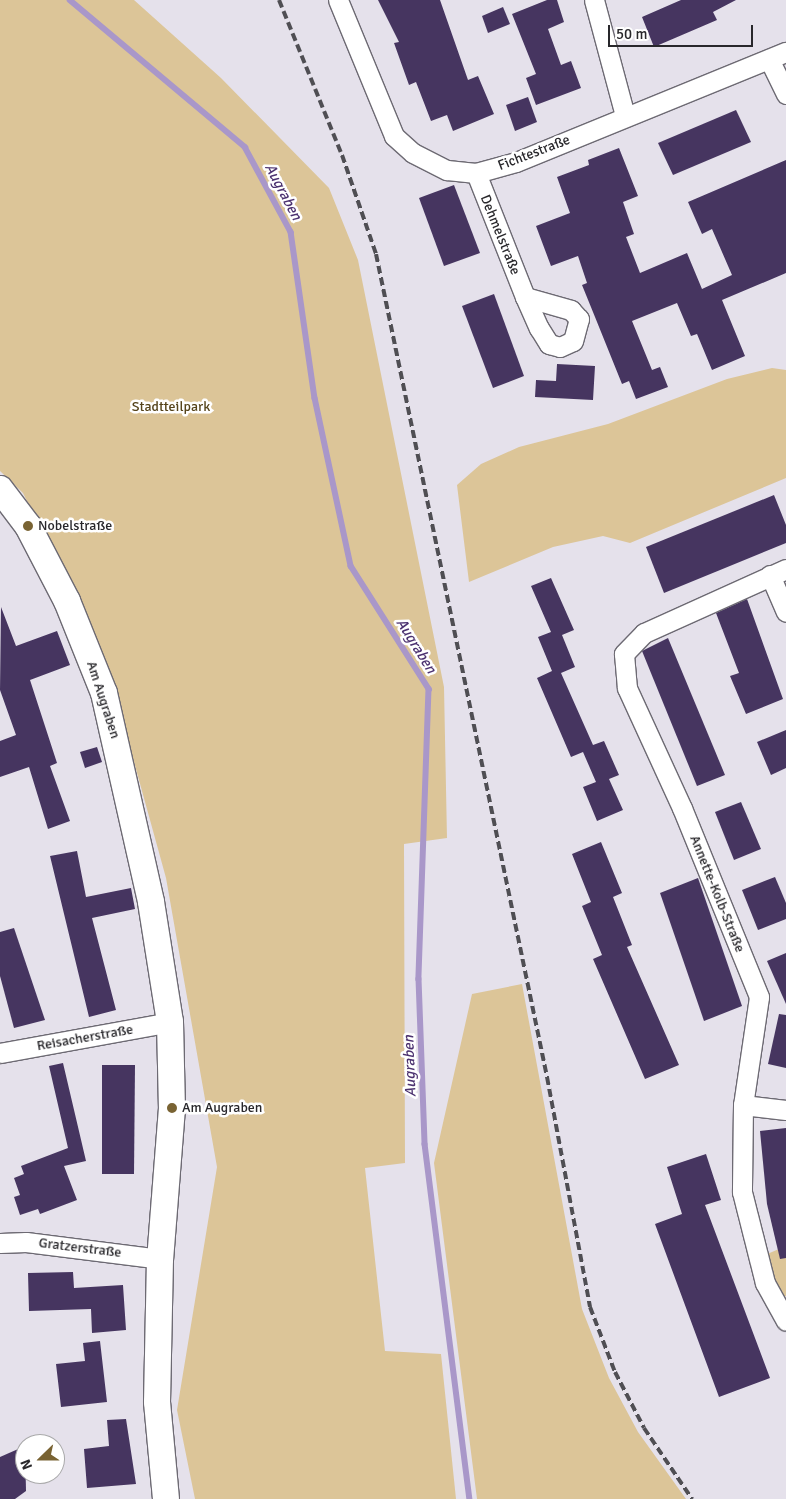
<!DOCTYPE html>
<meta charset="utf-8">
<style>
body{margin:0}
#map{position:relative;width:786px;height:1499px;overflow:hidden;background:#e5e1eb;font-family:Signika,sans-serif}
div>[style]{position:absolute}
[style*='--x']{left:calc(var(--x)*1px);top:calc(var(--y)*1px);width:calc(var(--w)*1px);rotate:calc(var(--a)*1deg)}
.green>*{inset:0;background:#dcc598}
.stream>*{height:5.5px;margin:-2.75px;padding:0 2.75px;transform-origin:2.75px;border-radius:2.75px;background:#a997c9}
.building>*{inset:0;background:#463560}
.roads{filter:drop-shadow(1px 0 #6d6a73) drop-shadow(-1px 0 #6d6a73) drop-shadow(0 1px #6d6a73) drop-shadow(0 -1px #6d6a73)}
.street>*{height:19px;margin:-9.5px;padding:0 9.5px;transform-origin:9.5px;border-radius:9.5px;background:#fff}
.secondary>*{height:26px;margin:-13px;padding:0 13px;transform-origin:13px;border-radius:13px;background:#fff}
.rail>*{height:4px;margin-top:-2px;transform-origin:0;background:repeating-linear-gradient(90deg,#4f4e53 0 8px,transparent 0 12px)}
.dots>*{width:14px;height:14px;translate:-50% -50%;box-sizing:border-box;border:2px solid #fff;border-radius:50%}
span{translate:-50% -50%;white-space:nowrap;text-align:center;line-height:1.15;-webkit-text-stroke:5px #fff;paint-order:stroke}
.street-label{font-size:14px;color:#28272b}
.park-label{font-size:14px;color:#55431a}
.poi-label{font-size:14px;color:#28272b}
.left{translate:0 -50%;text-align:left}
.water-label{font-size:15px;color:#4c3270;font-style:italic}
.north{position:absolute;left:15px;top:1434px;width:50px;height:50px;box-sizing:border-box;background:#fff;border:1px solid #a9a9aa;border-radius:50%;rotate:248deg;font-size:14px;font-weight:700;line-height:20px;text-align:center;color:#28272b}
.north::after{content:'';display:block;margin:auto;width:18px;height:22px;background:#796333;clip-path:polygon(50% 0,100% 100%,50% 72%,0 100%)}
.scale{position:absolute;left:608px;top:25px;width:145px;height:22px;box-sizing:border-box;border:2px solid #28272b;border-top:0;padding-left:6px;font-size:15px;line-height:18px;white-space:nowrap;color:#28272b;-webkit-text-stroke:4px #fff;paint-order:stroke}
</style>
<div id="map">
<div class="green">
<div style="clip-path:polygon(0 0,134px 0,221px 78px,329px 188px,358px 260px,444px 687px,447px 838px,404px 844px,405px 1163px,365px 1168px,385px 1351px,441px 1354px,456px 1499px,195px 1499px,177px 1410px,217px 1167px,166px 878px,107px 664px,23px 493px,0 471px)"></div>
<div style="clip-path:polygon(772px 368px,786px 370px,786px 478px,630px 543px,603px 536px,553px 547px,469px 582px,457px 485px,481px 464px,519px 447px,608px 424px,727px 379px)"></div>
<div style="clip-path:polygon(522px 984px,582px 1309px,609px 1378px,638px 1432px,686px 1499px,477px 1499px,434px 1163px,472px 994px)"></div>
<div style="clip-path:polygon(786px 1246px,786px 1296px,770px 1303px,751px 1261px)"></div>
</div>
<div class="stream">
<div style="--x:70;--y:0;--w:229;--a:40"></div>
<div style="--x:245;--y:147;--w:97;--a:61.6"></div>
<div style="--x:291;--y:232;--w:168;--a:81.8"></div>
<div style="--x:315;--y:398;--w:172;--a:77.9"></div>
<div style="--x:351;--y:566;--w:146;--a:57.6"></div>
<div style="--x:429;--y:689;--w:290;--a:92"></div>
<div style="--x:419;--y:979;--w:165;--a:87.9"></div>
<div style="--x:425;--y:1144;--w:358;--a:82.8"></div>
</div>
<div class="building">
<div style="clip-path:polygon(378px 0,440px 0,468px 80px,478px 76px,494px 114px,453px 131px,447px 115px,431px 121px,416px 82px,409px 85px,394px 43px,399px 42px)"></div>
<div style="clip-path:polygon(547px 0,557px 0,564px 22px,548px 29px,561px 65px,571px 61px,581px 88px,536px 105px,526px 78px,536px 74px,512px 14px)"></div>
<div style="clip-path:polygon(681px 0,736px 0,713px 12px,717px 20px,654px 47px,642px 17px)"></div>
<div style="clip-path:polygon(503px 7px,510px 24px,488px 33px,482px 16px)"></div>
<div style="clip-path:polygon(528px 97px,537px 122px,515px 131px,506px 105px)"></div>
<div style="clip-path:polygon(736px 110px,751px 142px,673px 175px,658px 143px)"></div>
<div style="clip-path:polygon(619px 148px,638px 196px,623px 202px,634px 234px,626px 237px,640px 273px,687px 253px,702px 289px,732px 275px,712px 229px,702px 234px,688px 202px,786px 160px,786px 273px,722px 300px,745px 356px,712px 370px,697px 334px,691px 336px,677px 303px,632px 321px,652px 370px,660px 367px,668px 387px,636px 399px,629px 381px,622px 384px,595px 317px,582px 285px,587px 283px,578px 256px,551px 266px,536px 226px,570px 213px,557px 177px,589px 165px,588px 160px)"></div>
<div style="clip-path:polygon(454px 185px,480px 253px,444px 266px,419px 198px)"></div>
<div style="clip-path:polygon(494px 294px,524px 376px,493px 388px,462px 306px)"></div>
<div style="clip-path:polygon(557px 364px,595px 366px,593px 400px,535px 397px,536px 380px,556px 381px)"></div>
<div style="clip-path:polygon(774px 495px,786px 525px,786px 543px,664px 593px,646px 547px)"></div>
<div style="clip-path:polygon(551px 578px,574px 630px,562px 635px,575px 667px,561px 673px,593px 745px,604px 741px,619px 775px,609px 779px,623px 810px,597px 821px,583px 787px,596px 782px,583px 752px,571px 757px,537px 678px,552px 671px,538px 637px,551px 632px,531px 586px)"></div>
<div style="clip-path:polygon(747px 599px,783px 699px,746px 714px,730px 676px,739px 673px,716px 613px)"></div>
<div style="clip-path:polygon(1px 607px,16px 646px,57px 631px,70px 665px,30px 680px,57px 763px,50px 766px,70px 821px,48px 829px,29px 767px,0 777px,0 741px,16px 735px,0 690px)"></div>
<div style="clip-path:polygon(668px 638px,725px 775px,697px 786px,642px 651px)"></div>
<div style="clip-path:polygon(786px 730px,786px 768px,771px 775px,757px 742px)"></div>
<div style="clip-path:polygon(97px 747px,102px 762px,85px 768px,80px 752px)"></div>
<div style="clip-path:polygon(741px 802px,761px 849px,734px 860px,715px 812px)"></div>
<div style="clip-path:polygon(601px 842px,622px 893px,613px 897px,632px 945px,627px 947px,679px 1065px,645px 1079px,593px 959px,602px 955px,582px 906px,591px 902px,572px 854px)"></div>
<div style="clip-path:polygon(77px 851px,86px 897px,131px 888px,135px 909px,92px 918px,116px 1010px,89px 1017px,50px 856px)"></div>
<div style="clip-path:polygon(775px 877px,786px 903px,786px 919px,758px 930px,742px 890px)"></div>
<div style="clip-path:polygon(698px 878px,742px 1006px,704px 1021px,660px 893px)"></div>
<div style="clip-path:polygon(14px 928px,45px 1020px,14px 1028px,0 976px,0 932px)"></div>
<div style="clip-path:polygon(786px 953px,786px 1004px,767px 961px)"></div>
<div style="clip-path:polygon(779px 1014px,786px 1015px,786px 1068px,768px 1064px)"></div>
<div style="clip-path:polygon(63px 1063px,86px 1161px,64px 1166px,77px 1200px,40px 1214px,38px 1209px,20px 1215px,14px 1197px,20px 1195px,14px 1178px,24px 1174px,21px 1166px,68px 1148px,49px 1066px)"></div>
<div style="clip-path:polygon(102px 1065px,135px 1065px,134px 1174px,102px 1174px)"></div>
<div style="clip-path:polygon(786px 1128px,786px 1258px,780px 1259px,767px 1204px,760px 1131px)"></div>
<div style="clip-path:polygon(706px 1154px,721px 1200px,705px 1205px,770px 1378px,719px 1397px,655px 1224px,682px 1214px,667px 1167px)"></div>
<div style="clip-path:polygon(73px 1272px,74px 1288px,123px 1285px,126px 1330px,92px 1333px,91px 1309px,29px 1311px,28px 1273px)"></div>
<div style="clip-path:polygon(100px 1341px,107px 1402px,61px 1407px,56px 1364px,85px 1361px,83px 1343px)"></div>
<div style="clip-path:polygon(126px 1419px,136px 1484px,87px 1488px,84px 1449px,109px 1446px,107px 1420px)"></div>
<div style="clip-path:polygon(25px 1446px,26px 1491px,15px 1499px,0 1499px,0 1457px)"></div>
</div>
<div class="roads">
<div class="street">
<div style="--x:338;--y:0;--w:147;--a:67.6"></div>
<div style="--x:394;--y:136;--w:25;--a:42"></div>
<div style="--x:413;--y:153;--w:38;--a:27"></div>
<div style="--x:447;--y:170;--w:29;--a:6"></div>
<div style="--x:476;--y:173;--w:41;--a:-15.4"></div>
<div style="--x:516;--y:162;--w:292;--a:-22.2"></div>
<div style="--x:594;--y:0;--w:120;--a:75"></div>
<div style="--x:769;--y:59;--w:39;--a:64"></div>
<div style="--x:476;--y:173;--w:133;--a:68.4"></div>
<div style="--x:525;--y:297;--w:34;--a:66"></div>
<div style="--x:539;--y:328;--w:19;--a:58"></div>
<div style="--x:549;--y:344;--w:11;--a:15"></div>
<div style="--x:560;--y:347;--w:14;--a:-25"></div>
<div style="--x:573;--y:341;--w:23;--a:-75"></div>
<div style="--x:579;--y:319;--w:12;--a:-132"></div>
<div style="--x:571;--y:310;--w:48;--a:-164.2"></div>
<div style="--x:786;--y:569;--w:156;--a:155.7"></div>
<div style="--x:644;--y:633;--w:29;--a:134"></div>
<div style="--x:624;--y:654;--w:34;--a:85"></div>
<div style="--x:627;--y:688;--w:132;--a:65.4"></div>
<div style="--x:682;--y:808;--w:204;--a:67.8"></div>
<div style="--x:759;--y:997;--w:109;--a:98.4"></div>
<div style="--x:743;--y:1105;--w:87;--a:90.7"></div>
<div style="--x:742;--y:1192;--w:94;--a:75.8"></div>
<div style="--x:765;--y:1283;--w:43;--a:61.1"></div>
<div style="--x:770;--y:575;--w:40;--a:66.6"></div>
<div style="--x:0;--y:1053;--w:173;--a:-10.3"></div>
<div style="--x:743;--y:1105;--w:43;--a:6.6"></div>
<div style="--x:0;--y:1243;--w:26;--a:-2"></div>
<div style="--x:26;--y:1242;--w:135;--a:7.2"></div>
</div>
<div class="secondary">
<div style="--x:0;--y:489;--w:46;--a:52.9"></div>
<div style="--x:28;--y:526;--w:85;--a:62.5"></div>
<div style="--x:67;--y:601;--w:99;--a:68.1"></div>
<div style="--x:104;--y:693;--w:214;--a:77.3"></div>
<div style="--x:151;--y:902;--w:121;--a:81"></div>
<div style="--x:170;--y:1022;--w:86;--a:88.7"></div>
<div style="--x:172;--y:1108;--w:151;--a:94.5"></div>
<div style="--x:160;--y:1259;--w:143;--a:91.2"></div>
<div style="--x:157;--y:1402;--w:97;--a:84.7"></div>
</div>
</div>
<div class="rail">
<div style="--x:279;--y:0;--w:167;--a:67.9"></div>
<div style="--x:342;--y:155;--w:105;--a:71"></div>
<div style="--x:376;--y:254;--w:841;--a:78.26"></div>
<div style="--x:547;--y:1077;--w:234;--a:79.4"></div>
<div style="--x:590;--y:1307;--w:70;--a:69"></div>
<div style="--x:615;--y:1372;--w:63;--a:62.6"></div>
<div style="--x:644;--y:1428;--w:86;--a:55.9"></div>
</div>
<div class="dots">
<div style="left:28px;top:526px;background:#796333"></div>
<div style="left:172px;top:1108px;background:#796333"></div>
</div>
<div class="street-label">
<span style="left:534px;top:153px;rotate:-21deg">Fichtestraße</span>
<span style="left:500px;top:235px;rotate:68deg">Dehmelstraße</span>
<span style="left:103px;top:700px;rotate:72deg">Am Augraben</span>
<span style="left:717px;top:894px;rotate:68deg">Annette-Kolb-Straße</span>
<span style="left:85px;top:1038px;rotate:-10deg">Reisacherstraße</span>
<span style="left:80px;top:1248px;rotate:7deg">Gratzerstraße</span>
</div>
<div class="park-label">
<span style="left:171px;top:407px">Stadtteilpark</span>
</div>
<div class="poi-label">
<span class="left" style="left:38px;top:526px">Nobelstraße</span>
<span class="left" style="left:182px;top:1108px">Am Augraben</span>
</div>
<div class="water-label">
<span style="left:283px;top:192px;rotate:62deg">Augraben</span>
<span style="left:416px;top:646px;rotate:58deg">Augraben</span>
<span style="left:410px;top:1066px;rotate:-92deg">Augraben</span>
</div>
<div class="north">N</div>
<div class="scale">50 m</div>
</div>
